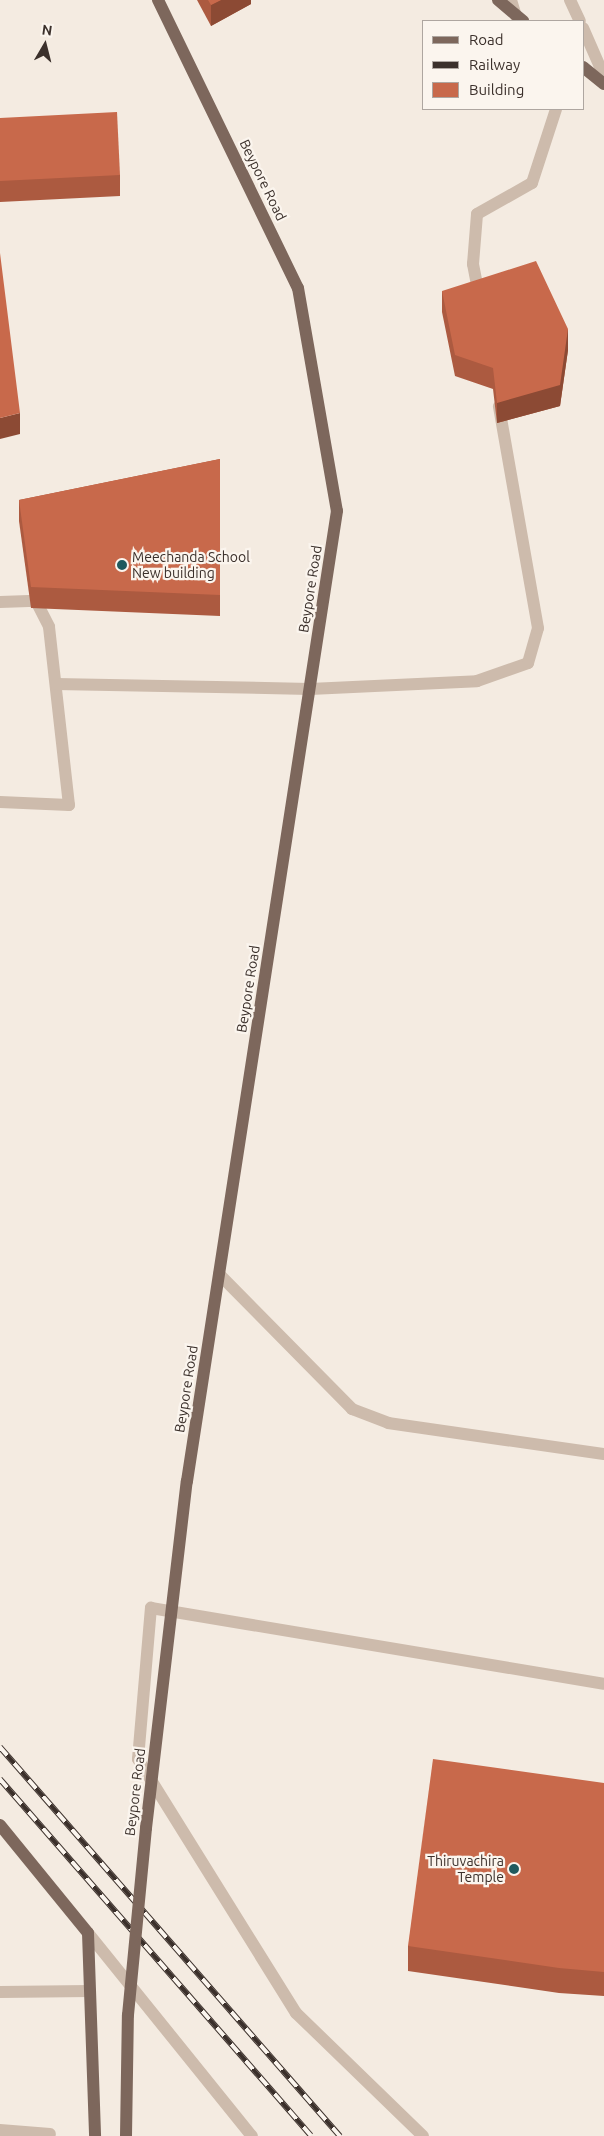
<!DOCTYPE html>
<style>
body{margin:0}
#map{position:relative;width:604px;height:2136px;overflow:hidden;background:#f4ebe1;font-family:Ubuntu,sans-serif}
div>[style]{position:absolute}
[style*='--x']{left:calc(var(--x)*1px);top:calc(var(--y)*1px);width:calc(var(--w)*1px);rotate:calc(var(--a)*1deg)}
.minor>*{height:12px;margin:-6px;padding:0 6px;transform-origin:6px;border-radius:6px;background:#cdbbac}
.major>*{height:12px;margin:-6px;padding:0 6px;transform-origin:6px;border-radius:6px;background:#7d675c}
.rail>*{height:5.5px;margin-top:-2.75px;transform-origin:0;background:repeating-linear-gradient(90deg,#fbf5ee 0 11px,#3b302b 0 22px);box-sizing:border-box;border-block:1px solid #3b302b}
.major-bridge>*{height:12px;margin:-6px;padding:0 6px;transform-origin:6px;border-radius:6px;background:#7d675c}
.wall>*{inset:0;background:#ac5a40}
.shaded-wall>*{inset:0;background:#8c4a34}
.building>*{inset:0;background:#c8694b}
.dots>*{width:14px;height:14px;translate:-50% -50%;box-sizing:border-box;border:2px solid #fbf5ee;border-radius:50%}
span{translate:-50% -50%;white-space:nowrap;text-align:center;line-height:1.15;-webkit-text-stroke:4.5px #fbf5ee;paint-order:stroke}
.street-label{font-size:14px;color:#3b302b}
.poi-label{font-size:14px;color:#3b302b}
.left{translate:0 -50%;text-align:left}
.right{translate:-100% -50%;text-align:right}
.legend{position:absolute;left:422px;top:20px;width:162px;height:90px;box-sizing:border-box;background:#fbf5ee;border:1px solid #aea6a0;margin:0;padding:6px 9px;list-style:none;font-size:15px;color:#3b302b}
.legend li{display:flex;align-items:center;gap:10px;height:25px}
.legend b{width:25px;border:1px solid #aea6a0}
.north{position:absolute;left:20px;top:20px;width:50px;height:50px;-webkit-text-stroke:4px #fbf5ee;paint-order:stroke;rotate:8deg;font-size:14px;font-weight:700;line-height:20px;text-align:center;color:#3b302b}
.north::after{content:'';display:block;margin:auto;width:18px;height:22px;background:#3b302b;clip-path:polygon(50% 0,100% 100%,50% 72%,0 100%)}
</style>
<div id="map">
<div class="minor">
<div style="--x:511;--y:0;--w:17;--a:73"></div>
<div style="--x:570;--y:0;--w:23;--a:65"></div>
<div style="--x:583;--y:28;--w:52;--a:66.4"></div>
<div style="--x:479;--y:295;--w:32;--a:-101"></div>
<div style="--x:473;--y:264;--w:50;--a:-85.4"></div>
<div style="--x:477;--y:214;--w:63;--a:-29.4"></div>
<div style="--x:532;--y:183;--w:78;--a:-72"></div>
<div style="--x:0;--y:602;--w:36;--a:-2"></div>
<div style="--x:36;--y:601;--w:29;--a:63"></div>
<div style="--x:49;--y:627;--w:179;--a:83.6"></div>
<div style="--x:69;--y:805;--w:69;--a:-177.5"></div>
<div style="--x:56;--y:684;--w:254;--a:1.1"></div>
<div style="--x:310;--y:689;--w:167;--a:-2.7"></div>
<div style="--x:477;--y:681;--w:54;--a:-19.4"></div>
<div style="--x:528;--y:663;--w:36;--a:-74"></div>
<div style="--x:538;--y:628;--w:225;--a:-100"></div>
<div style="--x:219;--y:1274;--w:190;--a:45.4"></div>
<div style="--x:352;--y:1409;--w:39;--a:21"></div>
<div style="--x:388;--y:1423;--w:218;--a:8.2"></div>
<div style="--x:88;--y:1933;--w:261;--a:51.1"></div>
<div style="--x:0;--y:1992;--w:90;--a:-0.6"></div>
<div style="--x:0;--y:2130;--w:50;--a:4.6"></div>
<div style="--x:423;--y:2136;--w:177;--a:-135.9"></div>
<div style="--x:296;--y:2013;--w:299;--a:-121.9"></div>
<div style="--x:138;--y:1759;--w:152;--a:-85.1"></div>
<div style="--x:151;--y:1608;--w:459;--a:9.5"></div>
</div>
<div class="major">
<div style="--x:158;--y:0;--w:320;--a:64.1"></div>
<div style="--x:298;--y:288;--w:226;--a:80.1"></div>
<div style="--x:337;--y:511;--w:982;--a:98.79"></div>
<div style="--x:498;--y:0;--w:33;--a:40"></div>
<div style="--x:583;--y:67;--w:27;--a:39"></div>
<div style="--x:0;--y:1825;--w:139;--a:50.8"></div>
<div style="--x:88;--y:1933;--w:203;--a:88"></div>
<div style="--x:126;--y:2136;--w:121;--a:-89.1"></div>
</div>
<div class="rail">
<div style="--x:0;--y:1747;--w:517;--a:48.85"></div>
<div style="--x:0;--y:1779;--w:473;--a:48.9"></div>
</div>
<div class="major-bridge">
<div style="--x:128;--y:2015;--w:188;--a:-84.5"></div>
<div style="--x:146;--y:1828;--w:349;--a:-83.3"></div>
</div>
<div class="wall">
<div style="clip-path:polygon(197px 0,251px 0,251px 4px,211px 26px)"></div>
<div style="clip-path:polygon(0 118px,120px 175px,120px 196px,0 202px)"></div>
<div style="clip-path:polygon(442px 291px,568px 350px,560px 406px,497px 423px,493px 389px,455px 376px,442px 312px)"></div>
<div style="clip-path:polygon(220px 459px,220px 616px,31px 608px,19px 521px,19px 500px)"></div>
<div style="clip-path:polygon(604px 1783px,604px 1996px,559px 1993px,408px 1971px,408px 1946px)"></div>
</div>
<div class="shaded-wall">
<div style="clip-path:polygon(221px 0,251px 0,251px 4px,211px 26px,211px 5px)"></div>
<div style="clip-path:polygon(568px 329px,568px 350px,560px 406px,497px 423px,497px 403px)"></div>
<div style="clip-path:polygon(20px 413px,20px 434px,0 439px,0 418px)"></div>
</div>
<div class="building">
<div style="clip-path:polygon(208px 0,221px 0,211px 5px)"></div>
<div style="clip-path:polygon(117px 112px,120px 175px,0 181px,0 118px)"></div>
<div style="clip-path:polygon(0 253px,20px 413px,0 418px)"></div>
<div style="clip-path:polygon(536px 261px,568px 329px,560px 385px,497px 403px,493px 368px,455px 355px,442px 291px)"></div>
<div style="clip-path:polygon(220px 459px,220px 595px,31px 587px,19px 500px)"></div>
<div style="clip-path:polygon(433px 1759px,604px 1783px,604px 1972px,559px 1968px,408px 1946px)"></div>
</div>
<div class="dots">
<div style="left:122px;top:565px;background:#1f5a5e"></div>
<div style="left:514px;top:1869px;background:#1f5a5e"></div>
</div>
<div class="street-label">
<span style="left:263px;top:180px;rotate:64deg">Beypore Road</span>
<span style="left:310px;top:589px;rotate:-81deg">Beypore Road</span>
<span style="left:248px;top:989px;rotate:-81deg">Beypore Road</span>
<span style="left:186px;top:1389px;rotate:-81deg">Beypore Road</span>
<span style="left:135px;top:1792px;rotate:-83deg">Beypore Road</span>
</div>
<div class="poi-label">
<span class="left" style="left:132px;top:565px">Meechanda School<br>New building</span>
<span class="right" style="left:504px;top:1869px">Thiruvachira<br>Temple</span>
</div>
<ul class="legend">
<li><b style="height:6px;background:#7d675c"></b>Road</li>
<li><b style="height:6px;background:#3b302b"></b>Railway</li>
<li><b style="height:14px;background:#c8694b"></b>Building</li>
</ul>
<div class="north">N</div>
</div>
